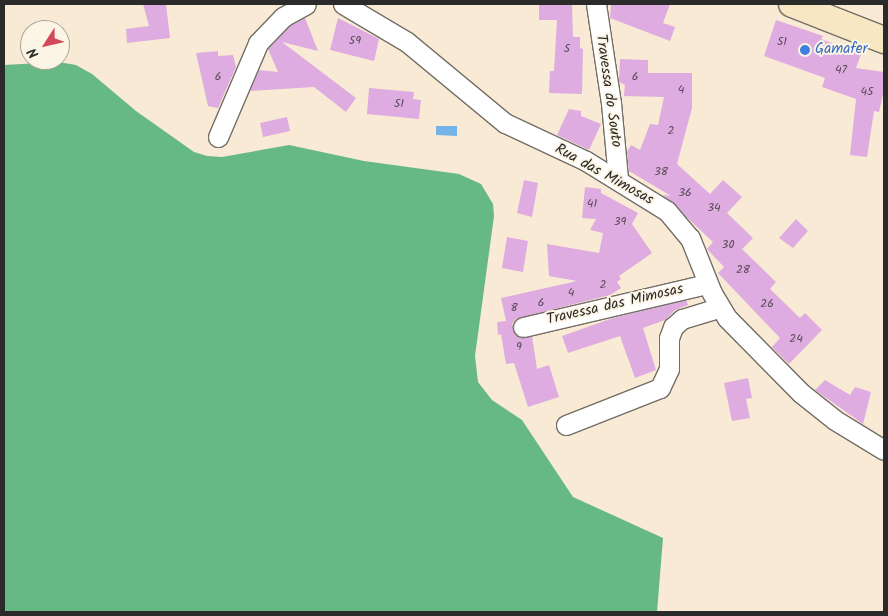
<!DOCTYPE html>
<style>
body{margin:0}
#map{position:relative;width:888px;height:616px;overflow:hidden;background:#f8ead4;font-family:Kalam,sans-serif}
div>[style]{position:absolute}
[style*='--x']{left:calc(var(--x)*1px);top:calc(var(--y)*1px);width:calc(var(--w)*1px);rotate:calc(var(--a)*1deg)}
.forest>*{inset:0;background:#66b885}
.water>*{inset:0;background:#75b4e8}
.building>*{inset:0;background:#deace0}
.roads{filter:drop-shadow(1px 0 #736e66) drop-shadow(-1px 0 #736e66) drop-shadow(0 1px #736e66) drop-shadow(0 -1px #736e66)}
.street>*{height:19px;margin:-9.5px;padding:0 9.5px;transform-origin:9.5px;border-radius:9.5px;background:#fff}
.secondary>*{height:26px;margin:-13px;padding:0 13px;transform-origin:13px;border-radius:13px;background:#f7e8c3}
.dots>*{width:14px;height:14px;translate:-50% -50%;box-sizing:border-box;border:2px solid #fcf5e5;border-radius:50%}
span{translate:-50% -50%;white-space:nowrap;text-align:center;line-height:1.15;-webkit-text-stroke:4px #fcf5e5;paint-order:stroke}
.number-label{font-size:12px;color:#584b58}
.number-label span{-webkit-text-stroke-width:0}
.shop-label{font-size:15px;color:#366cbe}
.left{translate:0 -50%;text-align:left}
.street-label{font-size:15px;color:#2b2b2b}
.frame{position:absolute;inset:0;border:5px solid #2b2b2b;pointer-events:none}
.north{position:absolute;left:20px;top:20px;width:50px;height:50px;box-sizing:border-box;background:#fcf5e5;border:1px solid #a8a49b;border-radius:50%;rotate:235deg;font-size:14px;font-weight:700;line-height:20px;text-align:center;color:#2b2b2b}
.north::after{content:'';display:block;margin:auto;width:18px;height:22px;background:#d1495b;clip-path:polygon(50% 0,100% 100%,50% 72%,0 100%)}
</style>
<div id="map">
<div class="forest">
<div style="clip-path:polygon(58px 62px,76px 65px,92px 74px,136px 111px,194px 152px,207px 156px,222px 157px,289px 145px,364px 161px,459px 174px,481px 184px,493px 204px,494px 216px,475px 356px,478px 382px,492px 400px,522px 420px,573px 497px,663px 538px,657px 612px,4px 612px,4px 65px)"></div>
</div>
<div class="water">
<div style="clip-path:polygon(436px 126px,457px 126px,457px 136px,436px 135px)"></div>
</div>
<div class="building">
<div style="clip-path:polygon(143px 4px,166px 4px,170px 38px,127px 43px,126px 29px,149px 26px)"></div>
<div style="clip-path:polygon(539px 4px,572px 4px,573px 37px,580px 37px,580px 48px,583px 49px,582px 94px,549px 93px,550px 71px,554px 71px,557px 20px,539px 20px)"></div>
<div style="clip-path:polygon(611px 4px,670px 4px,663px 23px,675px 27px,670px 41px,610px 18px)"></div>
<div style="clip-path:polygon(305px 18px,318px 51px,282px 42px,356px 98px,346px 112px,314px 87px,250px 91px,259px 70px,278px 72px,268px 49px,290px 26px)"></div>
<div style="clip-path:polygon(338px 18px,379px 39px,374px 61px,330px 50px)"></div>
<div style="clip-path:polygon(776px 20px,823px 36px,821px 39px,861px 54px,856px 68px,884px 72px,884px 90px,879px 112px,874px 111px,867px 157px,850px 155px,856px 99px,822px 87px,825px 78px,764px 56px)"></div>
<div style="clip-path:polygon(218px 51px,218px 56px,233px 55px,236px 67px,218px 108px,208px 106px,196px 53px)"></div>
<div style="clip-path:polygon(620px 59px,648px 60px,648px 73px,692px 73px,692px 108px,677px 164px,710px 194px,723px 180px,742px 197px,727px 213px,753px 238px,742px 249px,776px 282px,770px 289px,800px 318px,805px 313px,822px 330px,789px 364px,772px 347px,780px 338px,718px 273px,724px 267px,707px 249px,713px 242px,663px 195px,671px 196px,629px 171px,627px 152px,631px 145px,640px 150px,650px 124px,658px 125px,664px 97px,624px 96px,625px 85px,619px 82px)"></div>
<div style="clip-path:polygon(369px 88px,414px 92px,413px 99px,421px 100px,419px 119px,367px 114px)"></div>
<div style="clip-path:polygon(569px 109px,581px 111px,581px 116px,601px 124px,589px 150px,557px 135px)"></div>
<div style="clip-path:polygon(287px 117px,290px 131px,263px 137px,260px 123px)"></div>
<div style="clip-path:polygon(524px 180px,538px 183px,532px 217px,517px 213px)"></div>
<div style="clip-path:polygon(585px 187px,601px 189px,601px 193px,638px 213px,632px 224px,652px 253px,619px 276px,621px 279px,617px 282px,621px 288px,610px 295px,515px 319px,512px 324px,515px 334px,520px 338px,532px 336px,537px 369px,549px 365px,559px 397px,528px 407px,514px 363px,506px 364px,501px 334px,498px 335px,497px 322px,506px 321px,501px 298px,577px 281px,549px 276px,547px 244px,599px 253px,603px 233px,590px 230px,596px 219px,582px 218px)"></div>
<div style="clip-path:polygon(796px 219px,808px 231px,793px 248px,779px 238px)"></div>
<div style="clip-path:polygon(507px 237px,528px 241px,523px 272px,502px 268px)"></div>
<div style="clip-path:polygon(686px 300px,688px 305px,675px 310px,665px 320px,643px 328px,656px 370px,635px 378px,620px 336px,568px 353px,562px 336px,613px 318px)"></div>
<div style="clip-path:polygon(748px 378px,752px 398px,746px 399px,750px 418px,732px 421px,724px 383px)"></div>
<div style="clip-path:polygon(825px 380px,850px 395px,855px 387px,871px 392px,863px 424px,815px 390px)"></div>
</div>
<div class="roads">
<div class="street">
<div style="--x:343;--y:4;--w:74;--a:30.7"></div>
<div style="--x:407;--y:42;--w:127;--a:39.6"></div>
<div style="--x:505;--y:123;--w:89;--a:25.1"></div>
<div style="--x:586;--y:161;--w:95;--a:31.7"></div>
<div style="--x:667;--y:211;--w:35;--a:50"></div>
<div style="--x:690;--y:238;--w:59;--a:68.2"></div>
<div style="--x:712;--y:293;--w:29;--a:59"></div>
<div style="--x:727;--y:318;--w:105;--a:45.4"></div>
<div style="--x:801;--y:393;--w:43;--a:38.5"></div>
<div style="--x:835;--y:420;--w:57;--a:31.5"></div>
<div style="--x:596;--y:4;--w:100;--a:81.4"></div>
<div style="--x:611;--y:103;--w:76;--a:84.7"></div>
<div style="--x:218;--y:137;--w:102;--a:-66.9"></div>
<div style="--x:258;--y:43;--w:36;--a:-46"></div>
<div style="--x:283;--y:17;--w:26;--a:-29"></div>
<div style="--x:523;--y:327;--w:189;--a:-13.2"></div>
<div style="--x:566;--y:425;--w:101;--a:-21.5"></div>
<div style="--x:660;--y:388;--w:21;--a:-65"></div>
<div style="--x:669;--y:369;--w:31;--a:-90"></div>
<div style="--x:669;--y:338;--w:12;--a:-70"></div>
<div style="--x:673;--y:327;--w:12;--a:-42"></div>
<div style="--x:682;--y:319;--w:39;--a:-17"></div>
</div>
<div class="secondary">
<div style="--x:792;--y:4;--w:99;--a:21.4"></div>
</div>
</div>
<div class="dots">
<div style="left:805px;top:50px;background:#3f7fe0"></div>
</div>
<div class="number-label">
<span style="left:355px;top:41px">59</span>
<span style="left:782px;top:42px">51</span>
<span style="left:567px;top:49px">5</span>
<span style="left:841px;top:70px">47</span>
<span style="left:218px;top:77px">6</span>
<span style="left:635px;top:77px">6</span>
<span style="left:681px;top:90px">4</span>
<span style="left:867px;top:92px">45</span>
<span style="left:399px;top:104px">51</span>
<span style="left:671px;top:131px">2</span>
<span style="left:661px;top:172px">38</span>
<span style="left:685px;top:193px">36</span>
<span style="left:592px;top:204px">41</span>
<span style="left:714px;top:208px">34</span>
<span style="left:620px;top:222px">39</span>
<span style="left:728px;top:245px">30</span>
<span style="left:743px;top:270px">28</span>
<span style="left:603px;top:285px">2</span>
<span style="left:571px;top:293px">4</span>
<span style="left:541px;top:303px">6</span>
<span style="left:767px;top:304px">26</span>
<span style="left:514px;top:308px">8</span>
<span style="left:796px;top:339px">24</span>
<span style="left:519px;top:347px">9</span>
</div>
<div class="shop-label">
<span class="left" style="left:815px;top:50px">Gamafer</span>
</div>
<div class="street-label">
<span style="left:608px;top:91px;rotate:82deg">Travessa do Souto</span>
<span style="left:604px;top:175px;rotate:29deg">Rua das Mimosas</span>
<span style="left:615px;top:305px;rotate:-13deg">Travessa das Mimosas</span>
</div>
<div class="frame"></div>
<div class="north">N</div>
</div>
